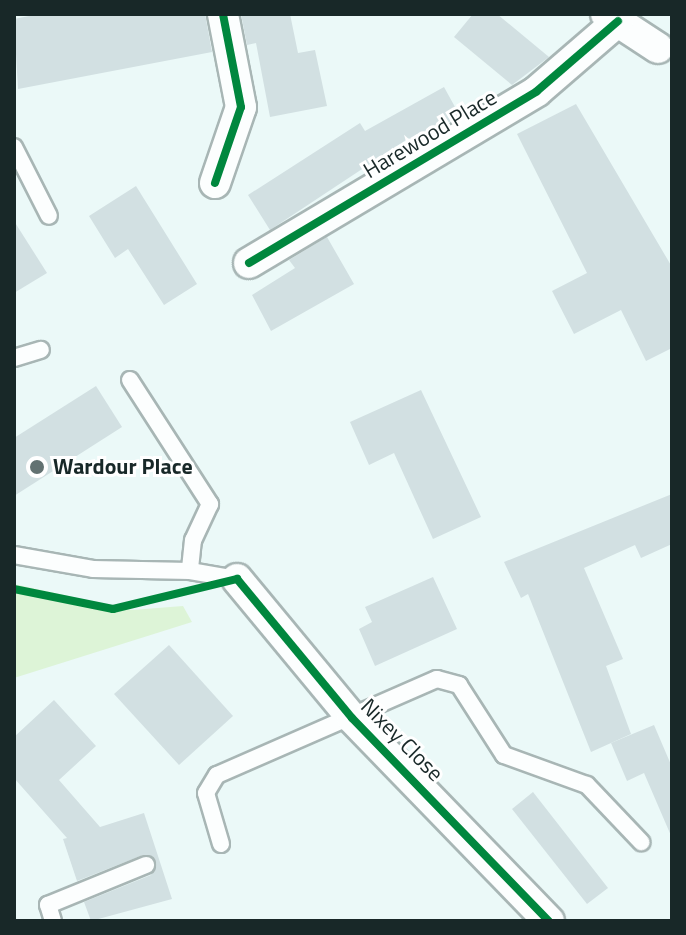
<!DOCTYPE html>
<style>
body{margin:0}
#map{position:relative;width:686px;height:935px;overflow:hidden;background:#ebf9f8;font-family:"Titillium Web",sans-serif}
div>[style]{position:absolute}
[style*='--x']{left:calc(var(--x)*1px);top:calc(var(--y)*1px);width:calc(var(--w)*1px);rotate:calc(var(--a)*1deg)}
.green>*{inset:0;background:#ddf4d7}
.building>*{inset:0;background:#d2e0e2}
.roads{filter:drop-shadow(2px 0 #a8b6b5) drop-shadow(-2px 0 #a8b6b5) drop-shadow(0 2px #a8b6b5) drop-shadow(0 -2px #a8b6b5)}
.service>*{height:16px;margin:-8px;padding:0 8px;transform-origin:8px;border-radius:8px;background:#fcfefe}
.minor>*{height:30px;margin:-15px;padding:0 15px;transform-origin:15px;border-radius:15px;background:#fcfefe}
.cycleway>*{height:8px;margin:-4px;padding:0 4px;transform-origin:4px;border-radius:4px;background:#00873e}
.dots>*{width:22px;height:22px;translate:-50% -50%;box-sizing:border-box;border:4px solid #fff;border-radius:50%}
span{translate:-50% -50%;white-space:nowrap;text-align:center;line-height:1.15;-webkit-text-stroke:6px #fff;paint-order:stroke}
.street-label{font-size:22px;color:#182828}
.poi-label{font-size:22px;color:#182828;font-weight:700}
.left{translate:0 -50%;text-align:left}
.frame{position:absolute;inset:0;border:16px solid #182828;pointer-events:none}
</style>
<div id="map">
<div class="green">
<div style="clip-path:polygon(14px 584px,132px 610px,183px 606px,192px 622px,14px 678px)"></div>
</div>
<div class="building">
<div style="clip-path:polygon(39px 14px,205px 14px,212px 52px,18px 89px,14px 19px)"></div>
<div style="clip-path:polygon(241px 14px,290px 14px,298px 53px,315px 50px,327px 106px,270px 117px,256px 43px,247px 45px)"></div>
<div style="clip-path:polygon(473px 14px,497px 14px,549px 57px,512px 85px,454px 37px)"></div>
<div style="clip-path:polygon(444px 87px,460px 116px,412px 143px,409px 138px,270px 230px,248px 195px,360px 123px,365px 131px)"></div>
<div style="clip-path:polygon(576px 104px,672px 267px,672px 348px,646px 361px,621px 310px,574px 334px,552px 291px,587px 273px,517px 134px)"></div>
<div style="clip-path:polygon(136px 186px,197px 284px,164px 305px,128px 249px,115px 258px,89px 216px)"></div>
<div style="clip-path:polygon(14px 221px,47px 273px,14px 293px)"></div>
<div style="clip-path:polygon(327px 237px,354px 284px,271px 331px,252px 295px,295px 268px,289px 260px)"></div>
<div style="clip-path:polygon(96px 386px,122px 427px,14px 496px,14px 438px)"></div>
<div style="clip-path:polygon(421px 390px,481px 517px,433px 539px,394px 453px,369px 465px,350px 422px)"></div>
<div style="clip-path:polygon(672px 494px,672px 544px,641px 558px,635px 545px,584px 568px,623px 659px,606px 666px,631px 734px,591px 752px,528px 594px,521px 598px,504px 562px)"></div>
<div style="clip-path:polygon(433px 577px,457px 629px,375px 666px,359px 629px,372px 622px,365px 607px)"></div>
<div style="clip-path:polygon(169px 645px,233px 716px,179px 765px,114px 694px)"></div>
<div style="clip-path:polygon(54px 700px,96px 746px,59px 780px,100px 827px,144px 813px,172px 899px,91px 921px,84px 902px,151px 875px,156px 862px,143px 855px,77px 881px,63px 839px,67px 838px,14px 778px,14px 737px)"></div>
<div style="clip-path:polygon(654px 725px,672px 767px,672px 838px,644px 773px,627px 781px,611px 743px)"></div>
<div style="clip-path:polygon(533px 792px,608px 888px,587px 904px,512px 809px)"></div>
</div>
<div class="roads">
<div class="service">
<div style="--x:14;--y:147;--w:77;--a:63.1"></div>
<div style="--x:14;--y:358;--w:28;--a:-17"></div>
<div style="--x:130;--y:380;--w:148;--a:57.2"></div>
<div style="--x:210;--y:504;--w:40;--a:115"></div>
<div style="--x:193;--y:540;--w:31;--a:96"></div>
<div style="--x:14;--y:555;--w:80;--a:10"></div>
<div style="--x:93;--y:569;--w:97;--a:1.2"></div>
<div style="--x:190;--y:571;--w:48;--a:9.7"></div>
<div style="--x:221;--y:844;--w:53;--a:-106.4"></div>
<div style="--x:206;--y:793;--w:21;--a:-59"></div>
<div style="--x:217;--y:775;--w:240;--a:-23.6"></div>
<div style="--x:437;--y:679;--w:23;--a:15"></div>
<div style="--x:459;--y:685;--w:83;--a:57.3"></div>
<div style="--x:504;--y:755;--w:88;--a:19.9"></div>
<div style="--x:587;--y:785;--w:79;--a:46.5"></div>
<div style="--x:53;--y:921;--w:17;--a:-107"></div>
<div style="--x:48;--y:905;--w:106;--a:-22.2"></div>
</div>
<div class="minor">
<div style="--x:606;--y:14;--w:62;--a:33.2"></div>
<div style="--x:215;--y:183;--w:80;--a:-71.1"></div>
<div style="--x:241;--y:107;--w:95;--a:-101"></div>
<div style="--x:249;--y:263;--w:335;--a:-30.8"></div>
<div style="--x:537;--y:91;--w:107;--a:-40.8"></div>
<div style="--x:237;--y:579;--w:180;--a:50.4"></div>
<div style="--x:352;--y:718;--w:283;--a:45.9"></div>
</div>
</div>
<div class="cycleway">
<div style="--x:215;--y:183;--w:80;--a:-71.1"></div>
<div style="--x:241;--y:107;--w:95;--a:-101"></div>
<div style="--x:249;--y:263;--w:335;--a:-30.8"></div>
<div style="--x:537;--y:91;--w:107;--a:-40.8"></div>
<div style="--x:14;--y:589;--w:101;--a:11.4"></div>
<div style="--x:113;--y:609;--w:128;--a:-13.6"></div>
<div style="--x:237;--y:579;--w:180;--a:50.4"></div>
<div style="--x:352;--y:718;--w:283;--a:45.9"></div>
</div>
<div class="dots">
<div style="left:37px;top:467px;background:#627171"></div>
</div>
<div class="street-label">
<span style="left:430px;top:134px;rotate:-31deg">Harewood Place</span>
<span style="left:402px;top:740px;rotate:45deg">Nixey Close</span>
</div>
<div class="poi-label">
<span class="left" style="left:53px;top:467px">Wardour Place</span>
</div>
<div class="frame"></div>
</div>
